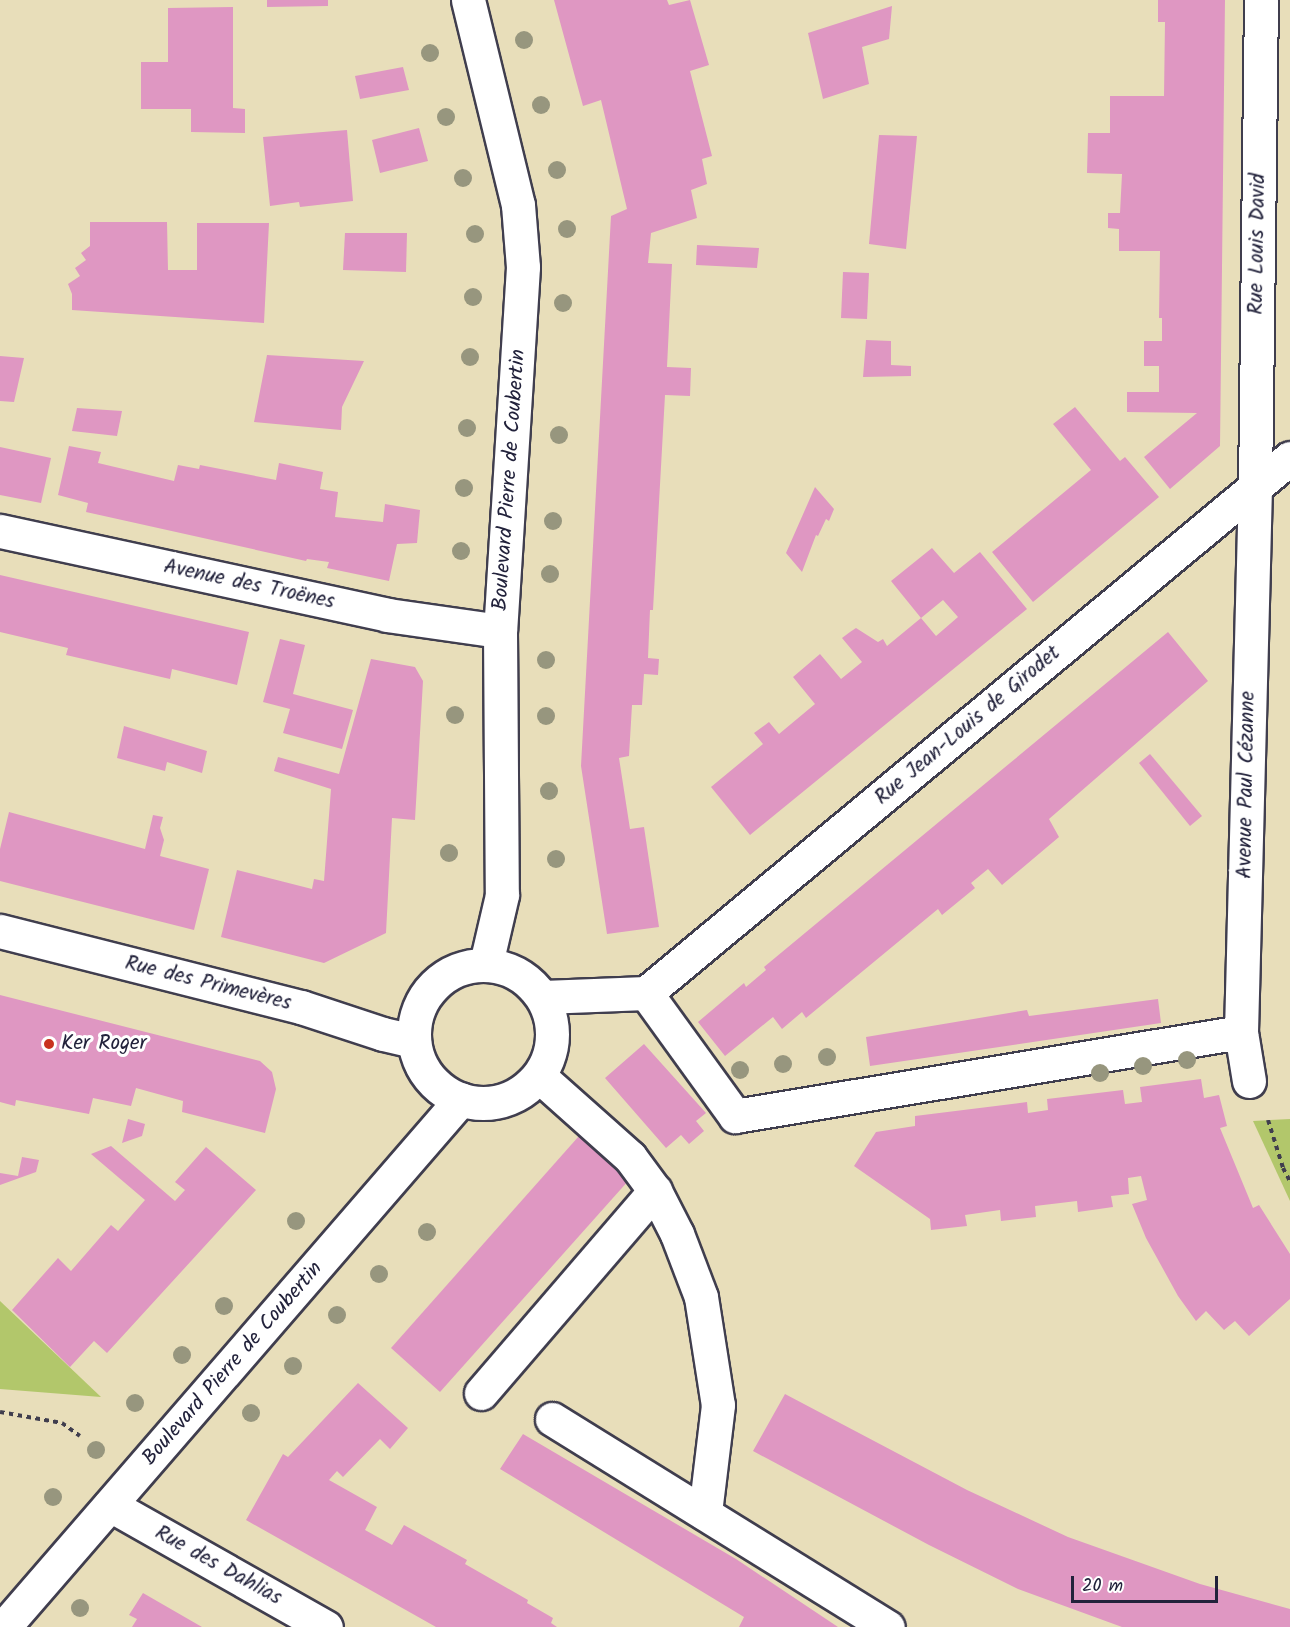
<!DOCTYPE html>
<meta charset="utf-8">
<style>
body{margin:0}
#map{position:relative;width:1290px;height:1627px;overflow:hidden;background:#e8deba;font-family:Kalam,sans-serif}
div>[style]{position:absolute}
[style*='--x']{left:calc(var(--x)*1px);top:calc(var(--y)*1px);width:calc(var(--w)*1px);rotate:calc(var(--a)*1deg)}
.green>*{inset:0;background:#b2c76b}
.building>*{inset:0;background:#df97c2}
.path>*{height:4px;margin-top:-2px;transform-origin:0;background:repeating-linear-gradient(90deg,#403e4e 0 4.5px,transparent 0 9px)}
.roads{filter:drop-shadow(2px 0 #403e4e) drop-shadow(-2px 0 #403e4e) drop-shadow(0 2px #403e4e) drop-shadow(0 -2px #403e4e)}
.minor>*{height:33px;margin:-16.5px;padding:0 16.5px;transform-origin:16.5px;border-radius:16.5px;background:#fff}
.minor>.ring{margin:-16.5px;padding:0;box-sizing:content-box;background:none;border:33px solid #fff;border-radius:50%}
.trees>*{width:18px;height:18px;margin:-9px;border-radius:50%;background:#97967e}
.dots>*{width:16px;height:16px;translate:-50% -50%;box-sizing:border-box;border:3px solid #fff;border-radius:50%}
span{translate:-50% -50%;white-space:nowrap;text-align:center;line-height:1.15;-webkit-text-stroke:6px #fff;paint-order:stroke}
.street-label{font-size:21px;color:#22223b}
.poi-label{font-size:21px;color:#22223b}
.left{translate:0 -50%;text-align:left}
.scale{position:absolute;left:1071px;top:1576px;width:147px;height:27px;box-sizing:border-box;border:3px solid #22223b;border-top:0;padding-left:8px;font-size:18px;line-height:21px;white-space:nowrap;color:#22223b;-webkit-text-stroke:4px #fff;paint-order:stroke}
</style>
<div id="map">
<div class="green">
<div style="clip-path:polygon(1290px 1119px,1290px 1201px,1253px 1121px)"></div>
<div style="clip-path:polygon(0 1301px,101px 1397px,0 1389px)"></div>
</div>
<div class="building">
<div style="clip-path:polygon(267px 0,328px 0,328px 6px,267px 7px)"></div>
<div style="clip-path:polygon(554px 0,667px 0,669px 5px,690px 0,709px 65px,690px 71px,712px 156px,702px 159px,707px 184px,691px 190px,697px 218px,651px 233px,648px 263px,672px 264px,667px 367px,691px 368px,690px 396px,665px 395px,653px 610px,650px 610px,648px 658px,659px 659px,658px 675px,644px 674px,642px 705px,632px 705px,629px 756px,619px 758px,630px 829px,644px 827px,659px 927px,607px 934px,581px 766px,611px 216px,627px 209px,601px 100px,583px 106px)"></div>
<div style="clip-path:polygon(1158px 0,1225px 0,1220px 446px,1170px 489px,1144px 457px,1197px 413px,1127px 412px,1127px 392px,1159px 392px,1159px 366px,1144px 366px,1144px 341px,1162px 341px,1162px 318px,1159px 318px,1160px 251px,1119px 251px,1119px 229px,1108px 228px,1108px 213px,1120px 213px,1122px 174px,1087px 173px,1088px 133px,1110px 133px,1110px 96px,1164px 96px,1165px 22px,1158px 22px)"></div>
<div style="clip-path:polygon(892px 6px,889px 39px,862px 47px,869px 84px,823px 99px,808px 33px)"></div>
<div style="clip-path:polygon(233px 7px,233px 108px,245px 109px,245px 133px,191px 132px,191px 109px,141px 109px,141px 62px,168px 62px,168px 8px)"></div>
<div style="clip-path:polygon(403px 67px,409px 90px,360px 99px,355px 76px)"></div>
<div style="clip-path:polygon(419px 128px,428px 161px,380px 173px,372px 140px)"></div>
<div style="clip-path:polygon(347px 130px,353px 201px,300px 207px,299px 202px,270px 206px,263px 137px)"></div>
<div style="clip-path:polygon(879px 135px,917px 136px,906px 249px,869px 244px)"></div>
<div style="clip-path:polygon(90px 222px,167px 222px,168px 270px,197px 270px,197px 223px,269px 223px,264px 323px,72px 310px,72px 294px,68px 284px,80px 276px,75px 268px,86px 260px,81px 253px,90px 246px)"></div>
<div style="clip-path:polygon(345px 233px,407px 233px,406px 272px,343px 270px)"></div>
<div style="clip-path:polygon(697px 245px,759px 248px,757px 268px,696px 265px)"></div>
<div style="clip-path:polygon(843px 272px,869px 273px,867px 319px,841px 318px)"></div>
<div style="clip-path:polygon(866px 340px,891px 341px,891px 365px,911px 366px,911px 376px,863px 377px)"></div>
<div style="clip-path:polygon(267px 355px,364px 361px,342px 407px,341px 430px,254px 422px)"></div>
<div style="clip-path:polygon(0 356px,24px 358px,14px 402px,0 401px)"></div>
<div style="clip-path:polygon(1075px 407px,1120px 461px,1125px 457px,1159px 497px,1033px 602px,992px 552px,1091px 470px,1053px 424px)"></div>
<div style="clip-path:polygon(77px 408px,122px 411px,117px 436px,72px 431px)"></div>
<div style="clip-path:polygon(69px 446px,101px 452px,98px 463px,174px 481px,178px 465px,199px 469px,200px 465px,276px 480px,279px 463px,323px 472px,320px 489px,338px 492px,335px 517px,383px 522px,385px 504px,420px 510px,417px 543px,397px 544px,389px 581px,327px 568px,329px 562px,307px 559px,306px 561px,86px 512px,88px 503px,58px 495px)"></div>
<div style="clip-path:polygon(0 447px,51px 458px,41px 503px,0 495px)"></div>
<div style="clip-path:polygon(815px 487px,834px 509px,829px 521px,826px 519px,818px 536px,816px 535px,802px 572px,786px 553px)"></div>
<div style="clip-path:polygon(932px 548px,954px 573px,980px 552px,1027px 609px,750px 835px,711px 787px,763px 744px,754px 733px,769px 722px,779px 734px,815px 704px,793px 677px,820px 654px,841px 679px,862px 662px,842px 638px,850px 632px,856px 628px,878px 642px,883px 639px,887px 646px,921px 618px,936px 636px,958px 617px,943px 600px,921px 618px,891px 581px)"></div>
<div style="clip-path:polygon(0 575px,249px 632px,237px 685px,172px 669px,170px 679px,66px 655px,68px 648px,0 632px)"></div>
<div style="clip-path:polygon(1168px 632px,1208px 681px,1049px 819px,1059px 837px,1002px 885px,988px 869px,971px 883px,975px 888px,942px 915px,938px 909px,806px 1018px,802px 1012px,782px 1029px,773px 1017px,725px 1056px,698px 1022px,744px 983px,746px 987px,766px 970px,764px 967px)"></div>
<div style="clip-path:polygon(280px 639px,305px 645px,293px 694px,353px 710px,342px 749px,283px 733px,290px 709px,263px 702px)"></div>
<div style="clip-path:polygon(371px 659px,415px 667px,423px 681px,415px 820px,392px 818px,386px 933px,324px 963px,221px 937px,237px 870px,312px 889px,314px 879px,324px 881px,331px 789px,274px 771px,278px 757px,339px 774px)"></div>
<div style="clip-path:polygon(124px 726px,207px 751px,202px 773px,167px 762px,165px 771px,117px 758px)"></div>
<div style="clip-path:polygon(1150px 754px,1202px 816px,1190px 826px,1139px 763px)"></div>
<div style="clip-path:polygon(9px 812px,145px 849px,153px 815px,163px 817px,160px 828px,164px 840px,160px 856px,209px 869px,194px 930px,0 881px,0 849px)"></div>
<div style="clip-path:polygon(0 995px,260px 1061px,272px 1072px,276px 1089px,265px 1133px,182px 1112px,183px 1101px,136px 1088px,131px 1106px,93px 1098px,89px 1114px,16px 1100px,15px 1106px,0 1102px)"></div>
<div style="clip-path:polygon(1158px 999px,1161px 1023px,870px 1066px,866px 1037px,1027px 1010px,1029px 1016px)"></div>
<div style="clip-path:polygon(644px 1044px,706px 1113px,696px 1121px,704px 1131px,689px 1144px,681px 1135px,666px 1148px,605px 1078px)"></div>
<div style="clip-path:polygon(1201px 1079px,1204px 1098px,1219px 1095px,1227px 1126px,1220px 1128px,1253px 1208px,1259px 1205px,1290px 1254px,1290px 1299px,1249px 1336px,1235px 1321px,1224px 1330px,1206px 1311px,1196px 1321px,1178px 1296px,1146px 1238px,1132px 1204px,1147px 1200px,1141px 1176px,1128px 1178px,1129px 1194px,1111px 1196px,1113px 1207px,1078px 1212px,1077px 1201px,1035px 1206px,1036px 1217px,1001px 1221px,1000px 1210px,965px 1215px,967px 1226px,931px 1230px,930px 1219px,854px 1166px,876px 1132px,915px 1126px,915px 1116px,1027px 1102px,1028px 1113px,1048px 1110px,1047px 1099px,1123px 1090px,1125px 1104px,1142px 1102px,1140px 1087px)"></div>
<div style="clip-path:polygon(128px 1119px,145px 1124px,142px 1136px,122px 1143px)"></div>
<div style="clip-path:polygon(579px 1136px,629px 1180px,440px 1392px,391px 1348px)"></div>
<div style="clip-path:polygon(111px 1146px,175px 1201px,185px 1190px,175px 1182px,206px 1147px,256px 1190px,107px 1353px,94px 1341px,70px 1367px,12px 1310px,58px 1258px,71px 1271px,111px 1225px,118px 1231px,145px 1200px,91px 1154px)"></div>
<div style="clip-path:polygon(22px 1157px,39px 1160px,36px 1172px,0 1185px,0 1173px,18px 1176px)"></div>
<div style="clip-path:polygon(358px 1383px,408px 1428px,390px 1449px,380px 1439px,343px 1477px,337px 1471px,329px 1480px,377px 1507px,365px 1530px,392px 1545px,404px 1525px,467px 1560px,465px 1564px,528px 1600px,527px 1603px,553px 1618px,551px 1623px,557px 1627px,436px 1627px,246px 1520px,283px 1454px,288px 1457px)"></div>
<div style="clip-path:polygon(785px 1394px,967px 1490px,1068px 1537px,1200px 1584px,1290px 1609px,1290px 1627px,1122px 1627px,1018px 1589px,929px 1545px,753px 1451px)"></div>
<div style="clip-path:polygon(523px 1434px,736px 1559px,838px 1627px,739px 1627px,744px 1617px,500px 1469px)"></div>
<div style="clip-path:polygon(143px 1593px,202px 1627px,132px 1627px,137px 1619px,129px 1615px)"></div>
</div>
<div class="path">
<div style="--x:1268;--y:1120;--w:50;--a:72.6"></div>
<div style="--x:1283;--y:1168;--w:15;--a:62"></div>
<div style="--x:0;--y:1412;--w:63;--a:10.1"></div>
<div style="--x:62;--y:1423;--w:22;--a:36"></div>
</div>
<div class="roads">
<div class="minor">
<div style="--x:468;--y:0;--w:211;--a:76.3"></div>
<div style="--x:518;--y:205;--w:62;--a:85.4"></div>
<div style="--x:523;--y:267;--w:365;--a:93.6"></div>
<div style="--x:500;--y:631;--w:264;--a:89.6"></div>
<div style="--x:502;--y:895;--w:71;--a:103.1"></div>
<div style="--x:0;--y:531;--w:396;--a:12.2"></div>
<div style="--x:387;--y:615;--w:114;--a:8.1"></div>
<div style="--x:0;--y:931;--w:310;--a:14.2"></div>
<div style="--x:301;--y:1007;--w:86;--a:18.2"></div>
<div style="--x:383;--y:1034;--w:32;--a:13"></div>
<div class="ring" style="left:414px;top:965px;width:105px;height:105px"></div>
<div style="--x:646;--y:993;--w:152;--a:54.1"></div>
<div style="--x:735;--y:1116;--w:513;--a:-9.43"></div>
<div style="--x:543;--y:997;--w:103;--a:-2.2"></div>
<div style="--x:646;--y:993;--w:837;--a:-39.72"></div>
<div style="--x:539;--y:1076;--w:122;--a:41.7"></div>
<div style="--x:630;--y:1157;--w:42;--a:53.7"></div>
<div style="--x:655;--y:1191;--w:48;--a:62.9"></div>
<div style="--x:677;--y:1234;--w:67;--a:69.1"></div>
<div style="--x:701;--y:1297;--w:109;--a:81.1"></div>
<div style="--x:718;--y:1405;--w:109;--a:96.9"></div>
<div style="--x:1249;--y:1081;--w:50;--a:-99.3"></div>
<div style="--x:1241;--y:1032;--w:544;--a:-88.53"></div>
<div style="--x:1255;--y:488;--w:488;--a:-89.3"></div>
<div style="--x:481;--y:1393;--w:267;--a:-49.3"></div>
<div style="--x:552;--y:1419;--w:395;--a:31.8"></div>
<div style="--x:110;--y:1505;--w:248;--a:29.5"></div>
<div style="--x:4;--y:1627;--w:698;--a:-49.12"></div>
</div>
</div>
<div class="trees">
<div style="left:524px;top:40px"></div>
<div style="left:430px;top:53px"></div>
<div style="left:541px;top:105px"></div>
<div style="left:446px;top:117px"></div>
<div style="left:557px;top:170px"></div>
<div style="left:463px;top:178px"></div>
<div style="left:567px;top:229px"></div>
<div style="left:475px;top:234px"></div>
<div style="left:473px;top:297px"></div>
<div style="left:563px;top:303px"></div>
<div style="left:470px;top:357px"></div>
<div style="left:467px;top:428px"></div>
<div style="left:559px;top:435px"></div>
<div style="left:464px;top:488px"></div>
<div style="left:553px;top:521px"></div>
<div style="left:461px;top:551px"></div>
<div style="left:550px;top:574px"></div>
<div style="left:546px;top:660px"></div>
<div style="left:455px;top:715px"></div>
<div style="left:546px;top:716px"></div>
<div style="left:549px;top:791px"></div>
<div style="left:449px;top:853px"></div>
<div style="left:556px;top:859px"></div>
<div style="left:827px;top:1057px"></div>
<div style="left:1187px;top:1060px"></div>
<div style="left:783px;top:1064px"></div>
<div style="left:1143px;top:1066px"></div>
<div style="left:740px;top:1070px"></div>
<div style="left:1100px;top:1073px"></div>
<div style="left:296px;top:1221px"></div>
<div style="left:427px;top:1232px"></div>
<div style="left:379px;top:1274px"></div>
<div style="left:224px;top:1306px"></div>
<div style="left:337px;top:1315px"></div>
<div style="left:182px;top:1355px"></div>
<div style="left:293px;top:1366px"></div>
<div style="left:135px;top:1403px"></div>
<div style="left:251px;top:1413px"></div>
<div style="left:96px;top:1450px"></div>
<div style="left:53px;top:1497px"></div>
<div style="left:80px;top:1608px"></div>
</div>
<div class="dots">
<div style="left:49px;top:1044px;background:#c8321e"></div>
</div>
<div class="street-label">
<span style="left:1258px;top:244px;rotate:-89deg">Rue Louis David</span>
<span style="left:510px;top:480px;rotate:-86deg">Boulevard Pierre de Coubertin</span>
<span style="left:249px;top:585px;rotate:12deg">Avenue des Troënes</span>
<span style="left:968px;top:726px;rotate:-40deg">Rue Jean-Louis de Girodet</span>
<span style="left:1247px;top:785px;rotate:-89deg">Avenue Paul Cézanne</span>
<span style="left:208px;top:984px;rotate:14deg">Rue des Primevères</span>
<span style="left:233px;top:1364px;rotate:-49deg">Boulevard Pierre de Coubertin</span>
<span style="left:218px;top:1566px;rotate:29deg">Rue des Dahlias</span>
</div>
<div class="poi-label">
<span class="left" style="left:61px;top:1044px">Ker Roger</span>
</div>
<div class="scale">20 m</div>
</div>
